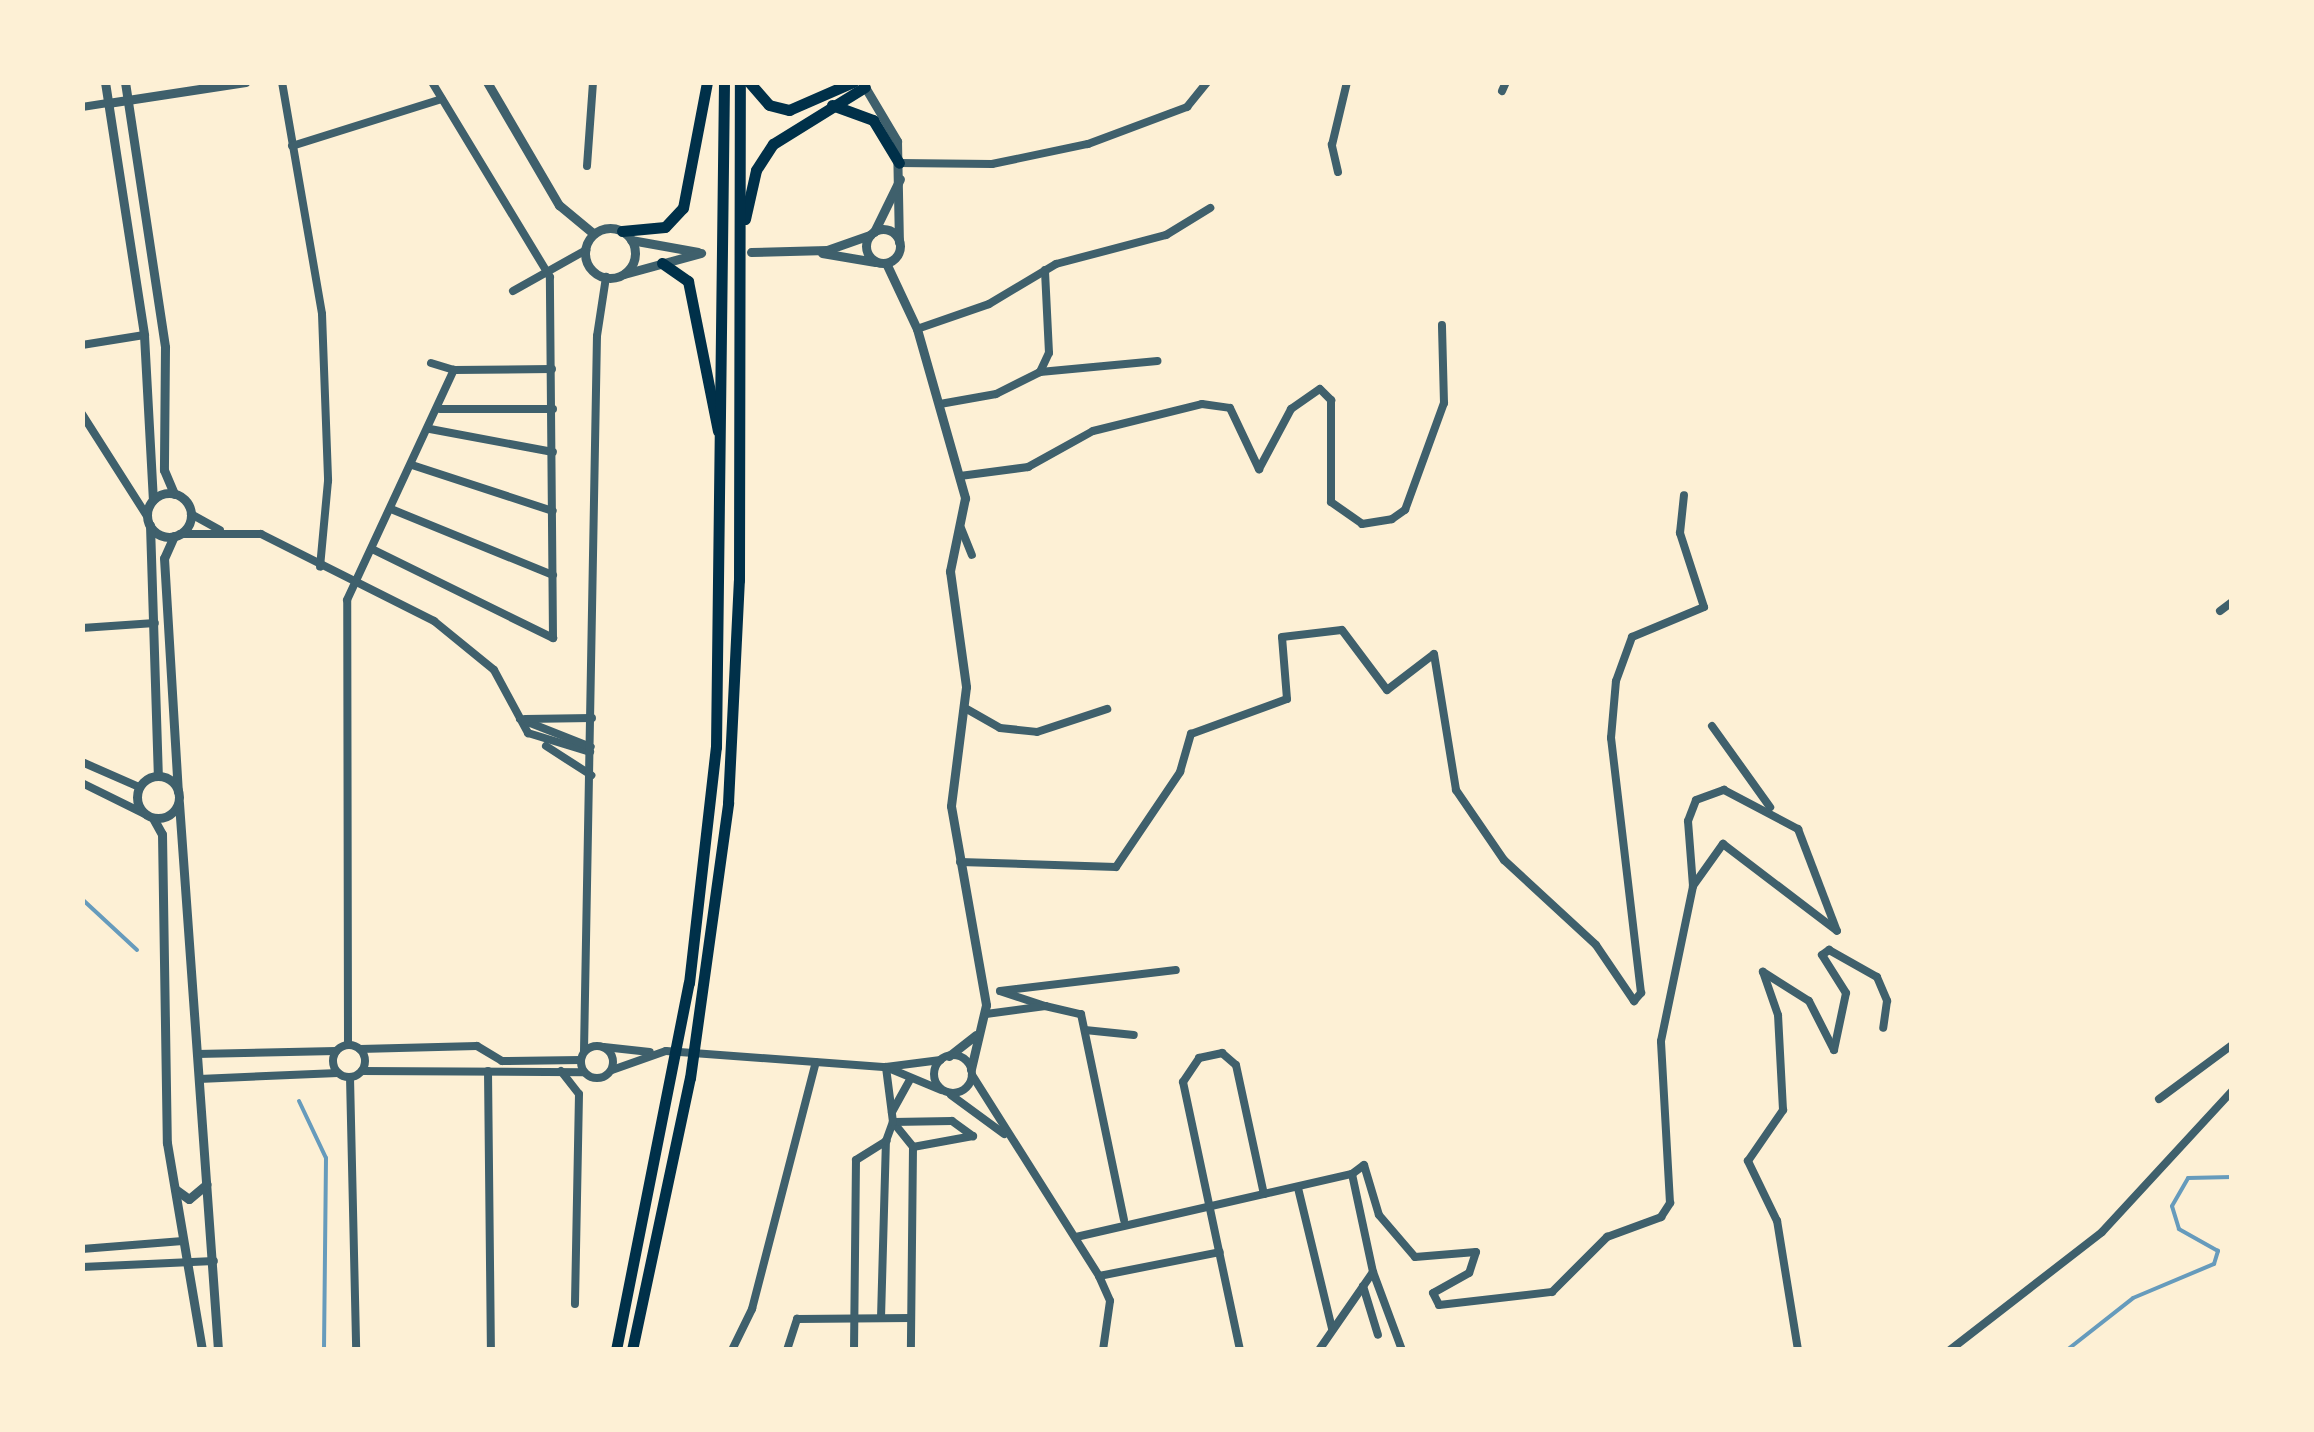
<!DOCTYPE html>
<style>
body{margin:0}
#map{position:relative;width:2314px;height:1432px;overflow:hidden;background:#fdf0d5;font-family:"Golos Text",sans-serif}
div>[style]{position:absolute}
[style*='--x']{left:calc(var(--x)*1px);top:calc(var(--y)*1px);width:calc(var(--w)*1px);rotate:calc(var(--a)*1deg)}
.stream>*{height:4px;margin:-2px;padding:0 2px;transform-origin:2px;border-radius:2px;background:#669bbc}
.minor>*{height:8px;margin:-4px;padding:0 4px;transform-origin:4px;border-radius:4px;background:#3f606c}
.minor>.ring{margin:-4px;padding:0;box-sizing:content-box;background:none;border:8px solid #3f606c;border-radius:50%}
.tertiary>*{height:9px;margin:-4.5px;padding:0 4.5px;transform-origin:4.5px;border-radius:4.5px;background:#3f606c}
.tertiary>.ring{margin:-4.5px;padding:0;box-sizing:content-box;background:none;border:9px solid #3f606c;border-radius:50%}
.trunk>*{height:11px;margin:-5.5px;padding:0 5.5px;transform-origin:5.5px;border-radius:5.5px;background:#003049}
span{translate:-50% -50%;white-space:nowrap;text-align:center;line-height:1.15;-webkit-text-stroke:9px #fdf0d5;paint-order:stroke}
.frame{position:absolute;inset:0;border:85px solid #fdf0d5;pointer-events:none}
</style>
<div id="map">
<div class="stream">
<div style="--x:82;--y:899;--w:75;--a:42.8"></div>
<div style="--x:299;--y:1101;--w:63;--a:64.7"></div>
<div style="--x:326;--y:1158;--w:192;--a:90.6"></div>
<div style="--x:2067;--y:1350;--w:84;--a:-38.2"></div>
<div style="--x:2133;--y:1298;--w:88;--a:-22.8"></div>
<div style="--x:2214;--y:1264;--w:14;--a:-73"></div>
<div style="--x:2218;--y:1251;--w:45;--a:-150.6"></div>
<div style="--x:2179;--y:1229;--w:24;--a:-107"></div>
<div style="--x:2172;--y:1206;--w:32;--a:-60"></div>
<div style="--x:2188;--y:1178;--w:44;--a:-1.3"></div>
</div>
<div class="minor">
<div style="--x:282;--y:82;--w:235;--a:80.2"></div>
<div style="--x:322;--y:314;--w:167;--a:87.9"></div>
<div style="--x:328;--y:481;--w:86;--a:95.3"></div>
<div style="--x:1502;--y:91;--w:10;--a:-66"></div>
<div style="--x:82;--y:107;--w:26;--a:-9"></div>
<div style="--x:292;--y:146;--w:157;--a:-17.4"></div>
<div style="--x:899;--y:163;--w:93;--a:0.6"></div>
<div style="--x:992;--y:164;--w:98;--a:-11.8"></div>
<div style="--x:1088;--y:144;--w:106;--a:-20.5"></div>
<div style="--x:1187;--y:107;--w:32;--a:-51"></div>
<div style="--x:587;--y:166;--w:84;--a:-85.9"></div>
<div style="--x:1338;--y:172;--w:28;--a:-103"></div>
<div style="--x:1332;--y:145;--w:65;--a:-76.6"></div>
<div style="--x:513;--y:291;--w:84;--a:-29.3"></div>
<div style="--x:917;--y:329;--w:76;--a:-19.1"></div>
<div style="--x:989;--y:304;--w:78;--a:-30.8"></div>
<div style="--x:1056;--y:264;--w:114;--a:-14.8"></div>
<div style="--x:1166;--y:235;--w:52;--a:-31.5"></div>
<div style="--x:82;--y:345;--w:63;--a:-9.2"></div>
<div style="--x:431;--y:363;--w:24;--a:17"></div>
<div style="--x:1040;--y:372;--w:118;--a:-5.4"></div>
<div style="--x:940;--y:404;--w:57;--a:-10.1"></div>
<div style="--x:996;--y:394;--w:49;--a:-26.6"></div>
<div style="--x:1040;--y:372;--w:21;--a:-65"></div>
<div style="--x:1049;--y:353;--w:83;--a:-92.8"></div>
<div style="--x:440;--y:409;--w:113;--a:0"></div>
<div style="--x:82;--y:414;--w:121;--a:57.5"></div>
<div style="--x:430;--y:429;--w:125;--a:10.6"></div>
<div style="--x:412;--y:465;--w:148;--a:18.1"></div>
<div style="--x:960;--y:476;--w:69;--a:-7.5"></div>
<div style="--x:1028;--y:467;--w:74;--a:-29"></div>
<div style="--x:1093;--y:431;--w:112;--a:-13.9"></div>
<div style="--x:1202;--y:404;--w:28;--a:8"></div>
<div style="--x:1230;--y:408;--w:68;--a:64.6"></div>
<div style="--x:1259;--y:469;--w:68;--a:-61.9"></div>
<div style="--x:1291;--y:409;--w:35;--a:-35"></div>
<div style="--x:1320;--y:389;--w:16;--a:45"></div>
<div style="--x:1331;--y:400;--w:102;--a:90"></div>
<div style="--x:1331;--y:502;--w:38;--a:35"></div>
<div style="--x:1362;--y:524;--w:30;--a:-9"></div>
<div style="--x:1392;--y:519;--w:16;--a:-35"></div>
<div style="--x:1405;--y:510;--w:114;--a:-70"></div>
<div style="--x:1444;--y:403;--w:78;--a:-91.5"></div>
<div style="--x:391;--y:509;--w:175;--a:22.2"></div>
<div style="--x:191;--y:514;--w:33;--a:29"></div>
<div style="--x:961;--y:528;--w:29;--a:68"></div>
<div style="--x:180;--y:534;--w:81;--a:0"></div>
<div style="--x:261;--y:534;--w:194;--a:26.7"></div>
<div style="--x:434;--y:621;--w:77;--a:39.2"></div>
<div style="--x:494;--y:670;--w:72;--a:61.6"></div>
<div style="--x:528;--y:733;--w:65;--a:17"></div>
<div style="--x:372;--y:549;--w:202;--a:26.2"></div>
<div style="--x:553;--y:638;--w:361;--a:-90.5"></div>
<div style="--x:550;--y:277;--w:228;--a:-121.2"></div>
<div style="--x:2220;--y:611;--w:15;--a:-37"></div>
<div style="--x:82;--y:628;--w:73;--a:-3.9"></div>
<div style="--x:965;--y:708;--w:40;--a:29.7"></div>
<div style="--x:1000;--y:728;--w:37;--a:6"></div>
<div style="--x:1037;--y:732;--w:74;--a:-18.2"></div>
<div style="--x:520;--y:719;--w:76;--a:21.5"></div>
<div style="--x:525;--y:719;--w:67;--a:-0.9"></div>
<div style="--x:1712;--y:726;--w:100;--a:54.4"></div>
<div style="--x:546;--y:746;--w:54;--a:32.8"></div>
<div style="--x:82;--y:762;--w:62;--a:23.7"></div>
<div style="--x:82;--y:783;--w:72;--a:26.2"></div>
<div style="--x:960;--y:862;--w:156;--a:1.8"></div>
<div style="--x:1116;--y:867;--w:115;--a:-56"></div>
<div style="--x:1180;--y:772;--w:40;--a:-74"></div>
<div style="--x:1191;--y:734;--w:102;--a:-20"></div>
<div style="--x:1287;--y:699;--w:62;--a:-94.6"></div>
<div style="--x:1282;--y:637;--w:60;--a:-6.7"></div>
<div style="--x:1342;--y:630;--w:75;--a:53.1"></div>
<div style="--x:1387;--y:690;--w:59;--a:-37.5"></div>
<div style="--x:1434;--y:654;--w:138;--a:80.8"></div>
<div style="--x:1456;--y:790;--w:85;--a:55.6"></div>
<div style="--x:1504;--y:860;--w:125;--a:42.7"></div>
<div style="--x:1596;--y:945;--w:68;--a:55.8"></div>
<div style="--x:1634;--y:1001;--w:11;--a:-49"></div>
<div style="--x:1641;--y:993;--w:257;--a:-96.7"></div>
<div style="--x:1611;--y:738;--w:57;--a:-85"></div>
<div style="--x:1616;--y:681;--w:47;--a:-70"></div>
<div style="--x:1632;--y:637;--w:78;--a:-22.6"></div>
<div style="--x:1704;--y:607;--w:78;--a:-108"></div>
<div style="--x:1680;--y:533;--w:38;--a:-84"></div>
<div style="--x:1693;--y:886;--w:52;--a:-54.5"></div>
<div style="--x:1723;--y:844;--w:143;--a:37.3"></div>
<div style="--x:1045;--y:1006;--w:47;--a:-161.6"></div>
<div style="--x:1000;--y:991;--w:177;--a:-6.8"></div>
<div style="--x:986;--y:1014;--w:60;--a:-7.7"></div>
<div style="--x:1045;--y:1006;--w:37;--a:13"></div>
<div style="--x:1081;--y:1014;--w:210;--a:78.2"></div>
<div style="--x:1085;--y:1030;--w:49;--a:5.8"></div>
<div class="ring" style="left:333px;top:1045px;width:24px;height:24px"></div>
<div style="--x:348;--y:1045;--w:445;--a:-90.1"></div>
<div style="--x:347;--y:600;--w:254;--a:-65.1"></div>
<div style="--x:454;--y:370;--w:98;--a:-0.6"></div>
<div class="ring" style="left:581px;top:1046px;width:24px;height:24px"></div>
<div style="--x:604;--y:1047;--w:46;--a:6.2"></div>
<div style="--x:360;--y:1049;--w:117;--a:-1.5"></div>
<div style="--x:477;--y:1046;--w:29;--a:31"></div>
<div style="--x:502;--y:1061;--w:79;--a:-0.7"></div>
<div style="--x:584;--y:1051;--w:715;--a:-88.96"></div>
<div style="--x:597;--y:336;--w:60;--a:-81.3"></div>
<div style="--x:197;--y:1054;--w:139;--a:-1.2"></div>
<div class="ring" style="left:934px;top:1055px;width:30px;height:30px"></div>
<div style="--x:886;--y:1067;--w:60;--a:22.7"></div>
<div style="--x:612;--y:1070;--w:57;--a:-19.4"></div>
<div style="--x:666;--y:1051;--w:221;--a:4.2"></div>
<div style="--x:886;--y:1067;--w:55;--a:-7.3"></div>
<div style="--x:362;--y:1071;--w:222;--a:0.3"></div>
<div style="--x:488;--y:1071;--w:279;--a:89.4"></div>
<div style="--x:561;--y:1071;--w:29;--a:52"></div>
<div style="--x:579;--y:1094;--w:210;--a:91.1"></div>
<div style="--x:972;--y:1075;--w:238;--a:57.7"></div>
<div style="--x:1099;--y:1276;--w:27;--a:66"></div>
<div style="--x:1110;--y:1301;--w:49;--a:98.1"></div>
<div style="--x:350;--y:1077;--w:273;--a:88.7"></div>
<div style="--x:199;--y:1079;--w:139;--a:-2.5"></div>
<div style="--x:951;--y:1095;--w:66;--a:36.3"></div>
<div style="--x:2159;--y:1099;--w:91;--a:-36.5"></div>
<div style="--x:892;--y:1112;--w:37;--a:-61"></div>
<div style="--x:893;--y:1122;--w:32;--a:51"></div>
<div style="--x:913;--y:1147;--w:203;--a:90.6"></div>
<div style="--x:893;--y:1122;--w:59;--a:-1"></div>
<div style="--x:952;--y:1121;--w:26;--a:36"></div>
<div style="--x:973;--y:1136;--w:61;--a:169.6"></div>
<div style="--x:1352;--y:1174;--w:15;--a:-37"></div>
<div style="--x:1364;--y:1165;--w:52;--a:73.3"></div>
<div style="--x:1379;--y:1215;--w:55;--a:49.4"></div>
<div style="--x:1415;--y:1257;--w:61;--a:-4.7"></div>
<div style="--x:1476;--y:1252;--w:22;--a:108"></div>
<div style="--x:1469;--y:1273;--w:41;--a:150.9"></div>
<div style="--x:1433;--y:1293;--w:13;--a:63"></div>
<div style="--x:1439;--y:1305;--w:114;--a:-6.6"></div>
<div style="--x:1552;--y:1292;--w:78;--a:-45"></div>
<div style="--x:1607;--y:1237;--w:58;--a:-20.3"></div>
<div style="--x:1661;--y:1217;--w:17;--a:-57"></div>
<div style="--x:1670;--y:1203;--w:162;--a:-93.2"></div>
<div style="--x:1661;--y:1041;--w:158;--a:-78.3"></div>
<div style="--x:1693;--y:886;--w:65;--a:-94.4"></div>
<div style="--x:1688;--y:821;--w:22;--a:-69"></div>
<div style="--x:1696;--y:800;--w:30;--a:-20"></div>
<div style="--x:1724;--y:790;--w:84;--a:27.8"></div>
<div style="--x:1798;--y:829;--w:109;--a:69.1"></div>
<div style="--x:1298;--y:1188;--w:145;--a:76.4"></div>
<div style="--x:1076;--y:1237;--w:283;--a:-12.9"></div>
<div style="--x:1352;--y:1174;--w:100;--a:77.9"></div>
<div style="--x:1373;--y:1272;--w:95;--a:124.7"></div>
<div style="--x:82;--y:1249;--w:101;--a:-4.5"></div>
<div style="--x:82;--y:1267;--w:132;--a:-2.6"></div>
<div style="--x:1373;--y:1272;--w:83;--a:69.6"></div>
<div style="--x:1099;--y:1276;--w:123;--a:-11.2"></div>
<div style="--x:1363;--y:1286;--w:51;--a:73"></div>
<div style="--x:881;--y:1318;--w:177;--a:-88.4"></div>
<div style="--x:732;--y:1350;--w:46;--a:-64"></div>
<div style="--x:752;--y:1309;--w:255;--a:-75.5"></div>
<div style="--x:787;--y:1350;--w:33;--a:-72"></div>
<div style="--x:797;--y:1319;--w:114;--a:-0.5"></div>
<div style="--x:854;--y:1350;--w:190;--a:-89.4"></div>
<div style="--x:856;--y:1160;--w:36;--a:-32"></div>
<div style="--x:886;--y:1141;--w:20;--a:-70"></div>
<div style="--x:893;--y:1122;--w:55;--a:-97.3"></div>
<div style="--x:1240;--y:1350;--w:274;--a:-102"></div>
<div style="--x:1183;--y:1082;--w:29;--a:-56"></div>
<div style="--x:1199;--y:1058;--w:24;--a:-12"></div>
<div style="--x:1222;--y:1053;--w:18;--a:41"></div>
<div style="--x:1236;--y:1065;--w:132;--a:77.8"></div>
<div style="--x:1798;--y:1350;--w:131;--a:-99.2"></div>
<div style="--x:1777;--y:1221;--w:67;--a:-115.8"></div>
<div style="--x:1748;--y:1161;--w:62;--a:-55.5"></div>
<div style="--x:1783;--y:1110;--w:95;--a:-93"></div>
<div style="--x:1778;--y:1015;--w:46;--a:-109.2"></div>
<div style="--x:1763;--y:972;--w:54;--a:32.2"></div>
<div style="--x:1809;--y:1001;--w:55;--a:63"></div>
<div style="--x:1834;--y:1050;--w:58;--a:-78.1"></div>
<div style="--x:1846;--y:993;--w:45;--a:-122.3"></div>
<div style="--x:1822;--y:955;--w:9;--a:-36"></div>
<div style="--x:1829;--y:950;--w:55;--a:29.4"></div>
<div style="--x:1877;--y:977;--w:26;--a:67"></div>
<div style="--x:1887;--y:1001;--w:27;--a:98"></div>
<div style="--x:1950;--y:1350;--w:192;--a:-37.8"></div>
<div style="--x:2102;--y:1232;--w:192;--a:-47.3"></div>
</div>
<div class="tertiary">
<div style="--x:105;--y:82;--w:256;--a:81.2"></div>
<div style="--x:144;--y:335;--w:165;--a:86.9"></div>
<div style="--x:125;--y:82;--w:268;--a:81.4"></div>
<div style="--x:165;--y:347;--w:123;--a:90.5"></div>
<div style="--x:164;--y:470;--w:26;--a:67"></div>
<div style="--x:487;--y:82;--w:143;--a:59.7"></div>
<div style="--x:559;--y:205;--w:45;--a:39.6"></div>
<div style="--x:862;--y:82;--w:69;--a:59.3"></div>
<div style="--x:897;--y:141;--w:101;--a:88.9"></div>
<div style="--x:108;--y:103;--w:139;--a:-8.7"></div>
<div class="ring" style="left:585px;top:228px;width:41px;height:41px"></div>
<div class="ring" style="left:866px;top:229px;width:25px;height:25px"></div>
<div style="--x:874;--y:232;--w:59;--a:-63.9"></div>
<div style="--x:631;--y:240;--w:68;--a:10.2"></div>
<div style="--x:751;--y:252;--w:76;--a:-1.5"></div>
<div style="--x:827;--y:250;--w:46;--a:-19.2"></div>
<div style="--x:822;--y:253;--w:54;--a:9.6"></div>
<div style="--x:886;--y:263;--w:73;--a:64.8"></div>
<div style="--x:917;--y:329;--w:176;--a:74.1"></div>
<div style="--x:965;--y:498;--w:75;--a:101.6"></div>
<div style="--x:950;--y:571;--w:117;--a:82.1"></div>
<div style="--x:966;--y:687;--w:120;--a:97.2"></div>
<div style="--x:951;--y:806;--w:202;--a:80"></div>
<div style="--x:986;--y:1005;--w:66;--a:103.2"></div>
<div style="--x:624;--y:274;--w:80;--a:-15.3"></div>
<div class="ring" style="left:147px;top:493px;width:35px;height:35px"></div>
<div style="--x:150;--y:525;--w:250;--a:88.2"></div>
<div style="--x:174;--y:536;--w:24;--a:114"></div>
<div style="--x:164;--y:558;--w:234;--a:86.6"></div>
<div class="ring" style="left:137px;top:776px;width:33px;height:33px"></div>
<div style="--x:179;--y:803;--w:548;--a:85.92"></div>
<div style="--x:153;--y:818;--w:18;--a:61"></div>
<div style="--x:162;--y:834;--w:309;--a:89.1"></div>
<div style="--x:167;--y:1143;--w:210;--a:80.4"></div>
<div style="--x:949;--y:1056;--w:34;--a:-38"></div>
<div style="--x:175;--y:1189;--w:17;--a:36"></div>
<div style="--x:189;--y:1199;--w:23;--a:-40"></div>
</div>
<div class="trunk">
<div style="--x:749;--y:82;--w:30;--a:49"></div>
<div style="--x:769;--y:105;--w:21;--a:14"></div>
<div style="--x:789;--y:110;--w:70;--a:-23.6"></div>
<div style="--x:832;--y:105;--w:44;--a:20.1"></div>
<div style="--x:873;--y:120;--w:50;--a:58.8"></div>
<div style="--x:745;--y:219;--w:50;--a:-77.3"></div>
<div style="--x:756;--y:170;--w:31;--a:-57"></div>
<div style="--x:773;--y:144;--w:108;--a:-31.8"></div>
<div style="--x:622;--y:231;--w:43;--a:-5.3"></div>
<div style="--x:665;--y:227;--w:26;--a:-47"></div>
<div style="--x:683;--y:208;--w:128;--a:-79.2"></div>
<div style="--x:662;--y:263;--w:32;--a:35"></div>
<div style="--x:688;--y:281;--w:153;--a:78.7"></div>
<div style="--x:616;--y:1350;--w:374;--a:-78.8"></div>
<div style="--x:689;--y:983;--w:238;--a:-83.5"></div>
<div style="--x:716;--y:747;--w:665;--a:-89.31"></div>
<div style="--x:632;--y:1350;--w:278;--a:-78"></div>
<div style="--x:690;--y:1078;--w:278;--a:-82.1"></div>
<div style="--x:728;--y:803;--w:223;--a:-87.2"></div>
<div style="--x:739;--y:580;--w:498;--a:-89.9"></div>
</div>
<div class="frame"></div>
</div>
